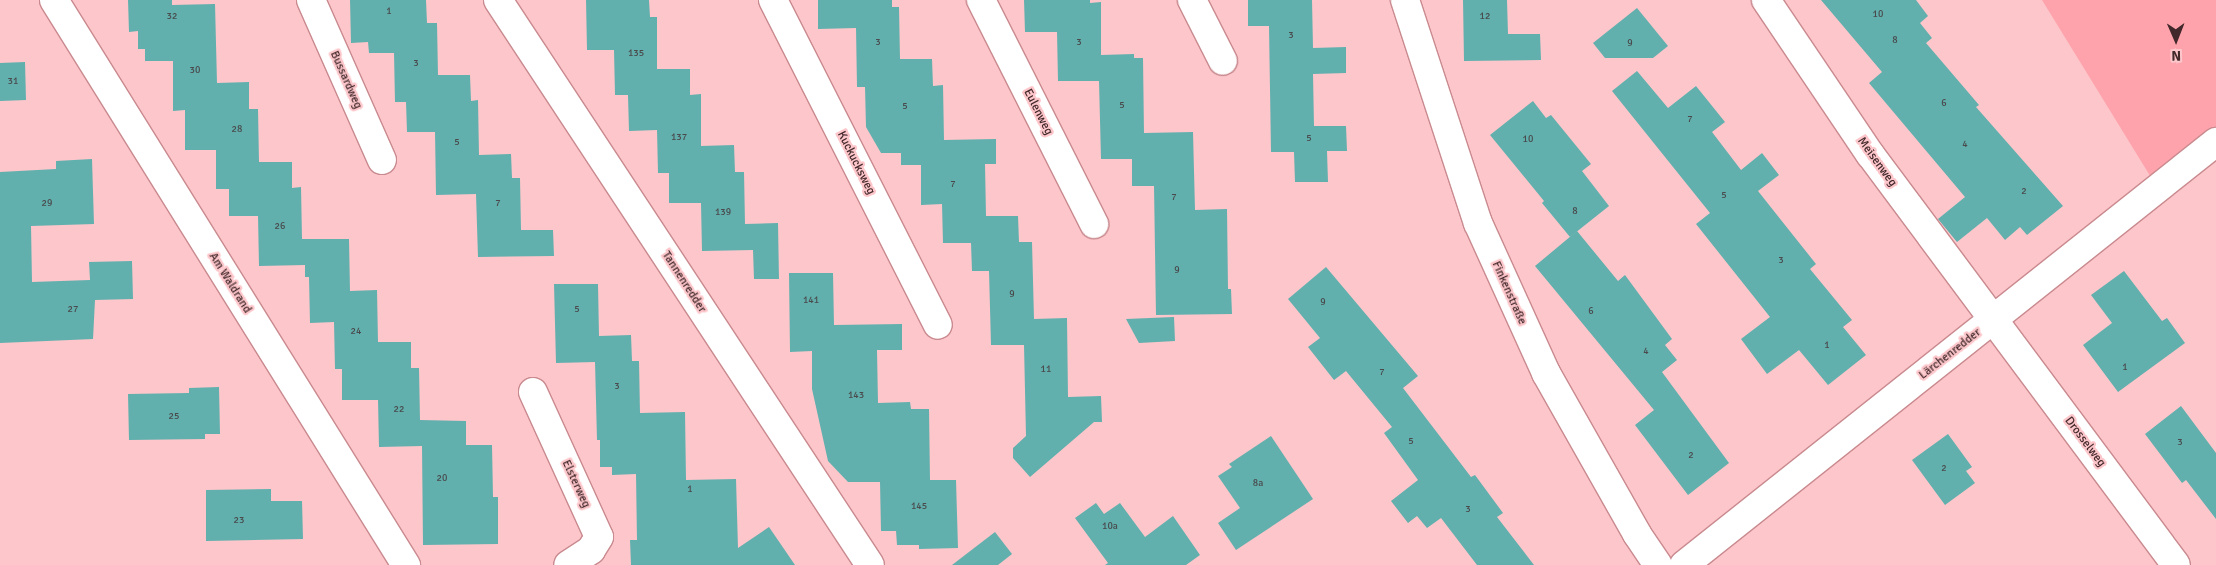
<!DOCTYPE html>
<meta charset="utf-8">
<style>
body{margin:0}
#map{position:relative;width:2216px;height:565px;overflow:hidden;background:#fcc6ca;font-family:Signika,sans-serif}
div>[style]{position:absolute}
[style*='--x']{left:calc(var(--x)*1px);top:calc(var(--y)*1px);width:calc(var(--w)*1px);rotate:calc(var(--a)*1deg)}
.green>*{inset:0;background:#fea3ac}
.building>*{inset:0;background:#61b0ae}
.roads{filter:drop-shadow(1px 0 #c98a8f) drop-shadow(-1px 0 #c98a8f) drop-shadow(0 1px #c98a8f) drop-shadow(0 -1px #c98a8f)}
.minor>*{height:28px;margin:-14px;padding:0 14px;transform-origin:14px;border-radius:14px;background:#fff}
span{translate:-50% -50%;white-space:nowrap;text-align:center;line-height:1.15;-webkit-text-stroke:4.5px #fcc6ca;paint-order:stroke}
.number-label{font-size:10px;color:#4a4a4c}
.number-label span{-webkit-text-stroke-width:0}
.street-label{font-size:12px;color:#42282b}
.north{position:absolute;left:2151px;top:15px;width:50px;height:50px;-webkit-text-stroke:4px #fcc6ca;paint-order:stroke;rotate:179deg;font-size:14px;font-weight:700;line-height:20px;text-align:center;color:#42282b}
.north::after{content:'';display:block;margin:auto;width:18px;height:22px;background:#42282b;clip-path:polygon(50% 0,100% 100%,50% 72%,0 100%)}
</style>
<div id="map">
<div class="green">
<div style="clip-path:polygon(2042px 0,2216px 0,2216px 127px,2152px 179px)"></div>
</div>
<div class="building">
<div style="clip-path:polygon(128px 0,172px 0,172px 5px,215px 4px,217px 83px,249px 82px,249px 109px,258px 109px,259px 162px,292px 162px,292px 188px,301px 187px,302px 239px,349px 239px,350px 291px,377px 290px,378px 342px,411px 342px,411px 368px,419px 368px,420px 420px,466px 421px,466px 445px,492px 445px,493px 497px,498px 497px,498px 544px,423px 545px,422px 446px,379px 447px,378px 400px,342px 400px,342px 369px,335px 369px,334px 322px,310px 323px,309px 277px,305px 277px,305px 265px,259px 266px,258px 216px,229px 216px,229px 189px,216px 189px,216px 150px,185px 150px,185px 110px,173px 111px,173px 61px,145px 61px,145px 49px,138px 49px,138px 31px,129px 32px)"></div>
<div style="clip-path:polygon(350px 0,426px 0,427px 23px,437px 23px,438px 75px,470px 75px,471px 101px,478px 100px,479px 155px,511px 154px,512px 178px,520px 178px,521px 230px,553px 230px,554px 256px,478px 257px,476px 194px,436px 195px,435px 132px,407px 132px,406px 102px,395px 102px,394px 53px,369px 53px,368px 42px,351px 43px)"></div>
<div style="clip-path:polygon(586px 0,649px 0,650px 17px,657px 17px,657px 69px,690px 69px,690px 95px,701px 94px,701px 146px,734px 145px,735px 172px,744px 172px,745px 224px,778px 223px,779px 279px,754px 279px,753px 250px,702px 251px,701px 203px,669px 203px,669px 173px,658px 173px,657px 130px,629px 131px,628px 95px,615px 95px,614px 50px,587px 50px)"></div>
<div style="clip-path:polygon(818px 0,892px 0,892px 7px,899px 7px,900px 59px,932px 59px,933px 86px,943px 85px,944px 140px,996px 139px,996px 164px,985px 164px,986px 216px,1018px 216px,1019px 242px,1032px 242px,1034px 319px,1067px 318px,1068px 397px,1101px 396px,1102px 422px,1094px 422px,1030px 477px,1013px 458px,1013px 448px,1026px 436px,1024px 345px,991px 345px,989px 271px,972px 271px,971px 243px,943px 243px,942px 204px,921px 205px,921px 165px,901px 165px,901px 153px,881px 153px,866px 127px,865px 87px,857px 87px,856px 28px,818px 29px)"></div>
<div style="clip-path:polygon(1024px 0,1090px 0,1090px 3px,1101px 2px,1101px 55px,1134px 54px,1134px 58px,1143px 58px,1144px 133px,1193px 132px,1195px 210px,1227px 209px,1228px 289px,1231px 289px,1232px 314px,1156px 315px,1154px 186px,1132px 186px,1132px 159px,1101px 159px,1099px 81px,1058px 81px,1057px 32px,1025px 32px)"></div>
<div style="clip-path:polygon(1248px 0,1312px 0,1313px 48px,1346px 47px,1346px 73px,1313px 74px,1314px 126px,1346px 126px,1347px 151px,1327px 151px,1328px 182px,1295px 182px,1294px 152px,1271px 152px,1269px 26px,1248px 26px)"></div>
<div style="clip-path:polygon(1463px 0,1507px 0,1508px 34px,1540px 34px,1541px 60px,1464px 61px)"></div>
<div style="clip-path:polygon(1821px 0,1916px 0,1928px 16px,1920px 23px,1932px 38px,1926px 43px,1979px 105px,1976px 107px,2063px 206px,2027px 235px,2020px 227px,2005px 240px,1987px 218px,1957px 242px,1938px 219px,1965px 197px,1869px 83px,1882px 72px)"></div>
<div style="clip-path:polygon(1637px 8px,1668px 46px,1653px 58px,1605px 58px,1593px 43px)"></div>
<div style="clip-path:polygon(25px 62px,26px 100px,0 101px,0 63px)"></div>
<div style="clip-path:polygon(1637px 71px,1668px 108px,1696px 86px,1725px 122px,1712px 132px,1741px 170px,1762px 153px,1779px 175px,1758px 191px,1816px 264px,1810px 269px,1852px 320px,1843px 327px,1866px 355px,1828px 385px,1799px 350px,1767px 374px,1741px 339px,1770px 317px,1696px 224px,1710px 213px,1612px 91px)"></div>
<div style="clip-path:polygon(1533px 101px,1546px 118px,1551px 115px,1591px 164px,1582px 171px,1609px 206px,1570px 237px,1542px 203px,1544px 201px,1490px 135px)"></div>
<div style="clip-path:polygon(92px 159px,94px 224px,31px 226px,32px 282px,90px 280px,89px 262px,132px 261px,133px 299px,95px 300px,93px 339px,0 343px,0 172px,56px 169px,56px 161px)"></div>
<div style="clip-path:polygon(1577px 231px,1618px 281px,1625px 275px,1672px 339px,1665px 345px,1677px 360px,1662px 372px,1729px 463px,1688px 495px,1635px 425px,1654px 410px,1535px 266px)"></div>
<div style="clip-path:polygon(1326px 267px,1418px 376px,1403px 388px,1471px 477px,1475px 475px,1503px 513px,1497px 517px,1534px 565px,1477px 565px,1441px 518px,1427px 528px,1417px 516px,1408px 523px,1391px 501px,1418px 480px,1384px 433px,1392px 427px,1346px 371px,1334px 380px,1308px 347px,1320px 338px,1288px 299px)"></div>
<div style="clip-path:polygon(2124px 271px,2162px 321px,2167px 318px,2185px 343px,2118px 392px,2083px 345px,2112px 323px,2091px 295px)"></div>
<div style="clip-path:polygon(789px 273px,833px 273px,834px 325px,902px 324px,902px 350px,877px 350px,878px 403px,910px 402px,911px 409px,929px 409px,930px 480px,956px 480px,958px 548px,919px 549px,919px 545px,897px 545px,896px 531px,881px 531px,880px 482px,848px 482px,828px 461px,812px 389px,812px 351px,790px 352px)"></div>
<div style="clip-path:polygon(554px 284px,598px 284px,599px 336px,631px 335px,632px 361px,639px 361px,640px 413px,685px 412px,686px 480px,736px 479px,738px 548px,769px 527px,795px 565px,631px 565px,630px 540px,637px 540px,636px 474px,612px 475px,612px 467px,600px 467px,600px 440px,597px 440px,595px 362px,556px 363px)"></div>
<div style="clip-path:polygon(1174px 317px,1175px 341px,1139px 343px,1126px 319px)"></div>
<div style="clip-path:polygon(219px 387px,220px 434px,205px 434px,205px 439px,129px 440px,128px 394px,189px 393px,189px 388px)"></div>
<div style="clip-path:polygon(2181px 406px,2216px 453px,2216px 519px,2186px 480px,2182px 483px,2145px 434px)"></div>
<div style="clip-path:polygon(1948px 434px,1972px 467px,1966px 471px,1975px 483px,1945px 505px,1912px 460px)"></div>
<div style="clip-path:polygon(1271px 436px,1313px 499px,1236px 550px,1218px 523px,1240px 508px,1218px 476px,1232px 467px,1229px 464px)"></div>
<div style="clip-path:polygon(271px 489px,271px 501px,302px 501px,303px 539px,206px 541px,206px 490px)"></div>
<div style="clip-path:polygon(1096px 503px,1104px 514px,1120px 503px,1145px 537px,1173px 516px,1200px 555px,1186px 565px,1105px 565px,1108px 563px,1075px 518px)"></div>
<div style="clip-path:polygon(995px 532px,1012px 554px,998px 565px,952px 565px)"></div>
</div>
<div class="roads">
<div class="minor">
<div style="--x:54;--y:0;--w:666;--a:58.08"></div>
<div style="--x:311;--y:0;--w:175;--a:66.1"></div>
<div style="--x:498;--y:0;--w:676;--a:56.64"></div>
<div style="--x:773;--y:0;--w:364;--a:63.1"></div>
<div style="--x:981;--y:0;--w:251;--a:63.2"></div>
<div style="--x:1192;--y:0;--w:68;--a:63.1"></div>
<div style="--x:1405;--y:0;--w:235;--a:71.9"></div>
<div style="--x:1478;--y:223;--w:165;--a:65.6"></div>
<div style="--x:1546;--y:373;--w:185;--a:60.5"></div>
<div style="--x:1637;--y:534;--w:37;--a:56"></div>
<div style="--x:1766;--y:0;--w:186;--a:56"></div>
<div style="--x:1870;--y:154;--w:512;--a:53.33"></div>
<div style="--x:533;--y:392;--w:159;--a:65.5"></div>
<div style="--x:599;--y:537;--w:15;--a:122"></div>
<div style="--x:591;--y:550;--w:27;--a:147"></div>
<div style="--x:1684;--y:565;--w:680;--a:-38.49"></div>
</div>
</div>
<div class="number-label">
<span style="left:389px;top:12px">1</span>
<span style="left:1878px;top:15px">10</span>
<span style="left:172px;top:17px">32</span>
<span style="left:1485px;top:17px">12</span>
<span style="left:1291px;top:36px">3</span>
<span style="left:1895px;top:41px">8</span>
<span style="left:878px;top:43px">3</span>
<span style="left:1079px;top:43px">3</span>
<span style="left:1630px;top:44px">9</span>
<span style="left:636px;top:54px">135</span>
<span style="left:416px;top:64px">3</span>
<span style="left:195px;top:71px">30</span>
<span style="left:13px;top:82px">31</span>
<span style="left:1944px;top:104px">6</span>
<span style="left:1122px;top:106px">5</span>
<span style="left:905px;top:107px">5</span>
<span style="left:1690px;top:120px">7</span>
<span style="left:237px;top:130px">28</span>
<span style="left:679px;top:138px">137</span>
<span style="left:1309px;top:139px">5</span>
<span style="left:1528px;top:140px">10</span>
<span style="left:457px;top:143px">5</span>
<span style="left:1965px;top:145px">4</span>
<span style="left:953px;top:185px">7</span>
<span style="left:2024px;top:192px">2</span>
<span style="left:1724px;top:196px">5</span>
<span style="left:1174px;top:198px">7</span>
<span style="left:47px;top:204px">29</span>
<span style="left:498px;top:204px">7</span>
<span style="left:1575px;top:212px">8</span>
<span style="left:723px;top:213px">139</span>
<span style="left:280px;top:227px">26</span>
<span style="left:1781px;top:261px">3</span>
<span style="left:1177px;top:271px">9</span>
<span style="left:1012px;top:295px">9</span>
<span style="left:811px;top:301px">141</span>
<span style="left:1323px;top:303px">9</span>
<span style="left:73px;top:310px">27</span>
<span style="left:577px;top:310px">5</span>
<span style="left:1591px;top:312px">6</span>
<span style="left:356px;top:332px">24</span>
<span style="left:1827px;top:346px">1</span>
<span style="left:1646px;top:352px">4</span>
<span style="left:2125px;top:368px">1</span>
<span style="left:1046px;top:370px">11</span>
<span style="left:1382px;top:373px">7</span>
<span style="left:617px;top:387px">3</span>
<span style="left:856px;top:396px">143</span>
<span style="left:399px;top:410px">22</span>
<span style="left:174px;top:417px">25</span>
<span style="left:1411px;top:442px">5</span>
<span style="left:2180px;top:443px">3</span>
<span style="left:1691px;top:456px">2</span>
<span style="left:1944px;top:469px">2</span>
<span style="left:442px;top:479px">20</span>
<span style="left:1258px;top:484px">8a</span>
<span style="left:690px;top:490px">1</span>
<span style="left:919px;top:507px">145</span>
<span style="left:1468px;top:510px">3</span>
<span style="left:239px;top:521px">23</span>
<span style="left:1110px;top:527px">10a</span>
</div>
<div class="street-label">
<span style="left:346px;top:80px;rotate:66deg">Bussardweg</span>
<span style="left:1038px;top:112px;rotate:63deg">Eulenweg</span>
<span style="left:1877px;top:162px;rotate:54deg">Meisenweg</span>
<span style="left:856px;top:163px;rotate:63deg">Kuckucksweg</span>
<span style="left:684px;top:282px;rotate:57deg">Tannenredder</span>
<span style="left:230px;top:283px;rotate:58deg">Am Waldrand</span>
<span style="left:1509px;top:293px;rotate:66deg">Finkenstraße</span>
<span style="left:1950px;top:354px;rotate:-38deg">Lärchenredder</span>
<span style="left:2085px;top:442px;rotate:53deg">Drosselweg</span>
<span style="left:576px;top:484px;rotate:65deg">Elsterweg</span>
</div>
<div class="north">N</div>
</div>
